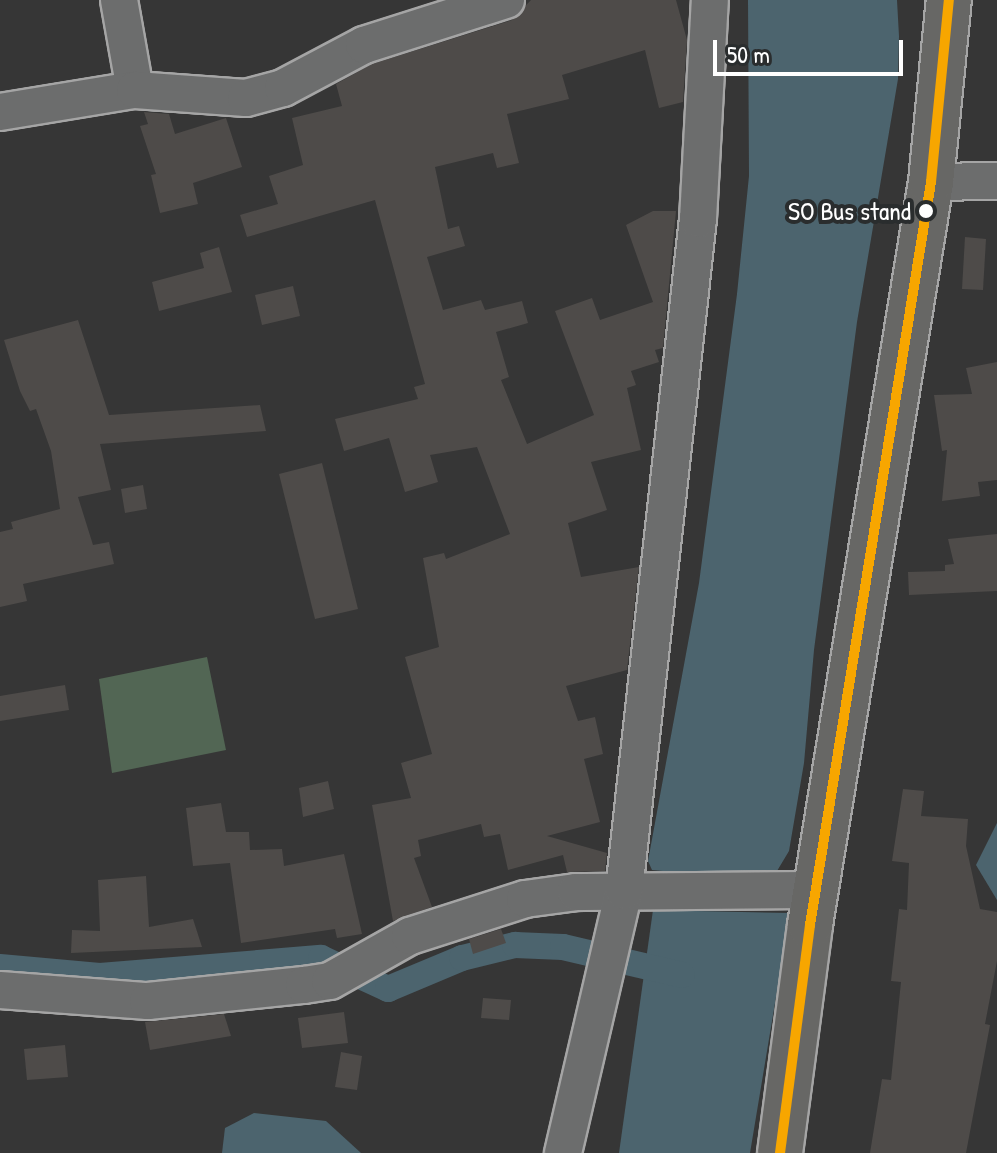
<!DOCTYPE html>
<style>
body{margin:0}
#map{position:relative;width:997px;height:1153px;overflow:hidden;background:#363636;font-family:"Patrick Hand",sans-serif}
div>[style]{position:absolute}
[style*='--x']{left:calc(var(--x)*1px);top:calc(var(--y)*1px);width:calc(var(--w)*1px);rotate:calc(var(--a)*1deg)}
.green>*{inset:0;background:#526654}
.water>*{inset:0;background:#4c646e}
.canal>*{height:26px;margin:-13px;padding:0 13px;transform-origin:13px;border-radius:13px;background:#4c646e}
.building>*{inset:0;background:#4e4b49}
.roads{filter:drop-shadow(2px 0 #a5a5a5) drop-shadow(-2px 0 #a5a5a5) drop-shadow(0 2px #a5a5a5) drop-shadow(0 -2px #a5a5a5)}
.minor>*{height:36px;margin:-18px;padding:0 18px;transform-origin:18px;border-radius:18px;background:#6c6d6d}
.major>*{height:44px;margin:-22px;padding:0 22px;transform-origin:22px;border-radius:22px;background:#676765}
.bus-1>*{height:10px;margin:-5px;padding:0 5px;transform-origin:5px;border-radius:5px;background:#f7a600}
.dots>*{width:22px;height:22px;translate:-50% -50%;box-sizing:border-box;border:4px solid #2a2d2e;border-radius:50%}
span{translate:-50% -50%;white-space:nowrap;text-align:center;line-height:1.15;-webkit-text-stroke:8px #2a2d2e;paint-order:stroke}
.bus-label{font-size:26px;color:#fff}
.right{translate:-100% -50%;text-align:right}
.scale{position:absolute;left:713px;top:40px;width:190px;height:36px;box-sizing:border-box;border:4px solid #fff;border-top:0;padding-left:10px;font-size:24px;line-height:28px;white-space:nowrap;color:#fff;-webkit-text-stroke:6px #2a2d2e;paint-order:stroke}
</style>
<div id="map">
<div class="green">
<div style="clip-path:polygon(207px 657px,226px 750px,112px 773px,99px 679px)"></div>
</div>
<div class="water">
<div style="clip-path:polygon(748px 0,897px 0,899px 36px,898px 79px,857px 322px,814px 650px,804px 763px,789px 851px,771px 881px,652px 870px,648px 861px,699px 583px,737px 294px,749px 176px)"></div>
<div style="clip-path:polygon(997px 823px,997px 900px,976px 865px)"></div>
<div style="clip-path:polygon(653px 910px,790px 913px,750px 1153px,619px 1153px)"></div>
<div style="clip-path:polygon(254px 1113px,326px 1121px,361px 1153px,222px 1153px,225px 1128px)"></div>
</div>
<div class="canal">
<div style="--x:0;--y:967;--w:100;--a:5.1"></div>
<div style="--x:100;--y:976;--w:222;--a:-4.7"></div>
<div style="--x:321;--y:958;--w:74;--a:24.8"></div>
<div style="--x:388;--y:989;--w:80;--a:-22.7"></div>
<div style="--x:462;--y:958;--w:55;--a:-13.8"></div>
<div style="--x:515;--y:945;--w:48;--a:2.4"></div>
<div style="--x:563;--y:947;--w:122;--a:13.2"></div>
</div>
<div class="building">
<div style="clip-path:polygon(676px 0,687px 40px,683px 102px,659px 108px,645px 50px,562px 75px,569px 99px,507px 114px,519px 163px,497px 168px,493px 153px,435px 167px,448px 229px,459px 226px,465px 246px,427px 257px,443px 310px,481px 300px,485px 310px,522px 301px,528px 323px,496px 332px,509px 377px,501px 380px,527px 444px,594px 415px,555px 311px,592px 298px,600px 320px,653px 302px,626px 225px,653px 211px,676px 211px,663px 348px,655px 350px,659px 362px,631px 371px,636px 385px,627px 388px,641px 450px,591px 462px,607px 510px,568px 523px,581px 577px,639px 567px,627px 670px,566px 686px,578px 721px,595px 717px,603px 754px,584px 759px,600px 822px,547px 836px,607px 853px,605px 871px,567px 872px,563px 855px,508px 870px,500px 834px,484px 837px,481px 824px,418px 840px,421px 856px,414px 858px,432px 907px,393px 921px,372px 805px,411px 798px,401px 763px,432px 754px,405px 657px,439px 647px,423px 558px,444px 553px,446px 559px,510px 534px,477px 447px,430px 455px,438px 482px,405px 492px,389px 438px,344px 451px,335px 419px,418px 399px,414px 387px,425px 384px,375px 200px,247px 237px,240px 215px,278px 204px,269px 176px,303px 165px,292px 118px,342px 106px,336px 84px,372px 64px,512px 20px,531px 0)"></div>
<div style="clip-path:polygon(144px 112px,169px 114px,175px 134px,226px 118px,242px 167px,193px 183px,198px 204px,160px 213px,151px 175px,156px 174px,140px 126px,148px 124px)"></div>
<div style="clip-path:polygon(965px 237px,986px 239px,983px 290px,962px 289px)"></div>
<div style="clip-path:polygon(219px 247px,232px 292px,159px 311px,152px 282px,204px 268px,200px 253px)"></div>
<div style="clip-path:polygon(293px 286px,300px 316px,262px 325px,255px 295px)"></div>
<div style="clip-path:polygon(78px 320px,109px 415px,260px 405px,266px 431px,100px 444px,111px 490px,78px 497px,93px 545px,109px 542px,114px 564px,23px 584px,27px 601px,0 607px,0 532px,13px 529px,11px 522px,60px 509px,51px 451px,36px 409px,30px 411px,20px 391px,4px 340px)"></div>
<div style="clip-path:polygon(997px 362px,997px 480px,978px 482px,980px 496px,942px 501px,947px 450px,942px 451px,934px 395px,972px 394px,966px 368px)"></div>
<div style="clip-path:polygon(322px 463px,358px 609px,315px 619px,279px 474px)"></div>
<div style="clip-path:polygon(143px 485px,147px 509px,125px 513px,121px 489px)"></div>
<div style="clip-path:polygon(997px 534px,997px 591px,909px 595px,908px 572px,945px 571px,945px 565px,954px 564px,948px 539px)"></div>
<div style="clip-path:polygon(65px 685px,69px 710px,0 721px,0 696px)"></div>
<div style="clip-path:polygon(328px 781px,334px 809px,303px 817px,299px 788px)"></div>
<div style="clip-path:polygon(903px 789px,924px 791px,921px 816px,968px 819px,966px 846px,980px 909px,997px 912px,997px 961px,985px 1024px,990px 1025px,966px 1153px,870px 1153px,882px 1079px,891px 1080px,901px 982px,891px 981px,899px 909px,907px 910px,909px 863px,892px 861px)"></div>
<div style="clip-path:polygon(221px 803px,226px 832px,249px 832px,250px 850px,282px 849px,284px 866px,344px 854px,362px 934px,337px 938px,335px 929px,241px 943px,230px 863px,193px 866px,186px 808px)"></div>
<div style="clip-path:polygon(146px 876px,149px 927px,193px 919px,202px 947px,71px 953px,72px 930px,100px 931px,98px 880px)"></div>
<div style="clip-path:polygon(501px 929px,506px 943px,473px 954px,469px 939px)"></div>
<div style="clip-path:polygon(483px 998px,511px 1000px,509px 1020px,481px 1018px)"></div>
<div style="clip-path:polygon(344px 1012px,348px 1043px,302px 1048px,298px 1018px)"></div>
<div style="clip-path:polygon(224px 1014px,231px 1036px,150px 1050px,145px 1022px)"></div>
<div style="clip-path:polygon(65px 1045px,68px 1077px,27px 1080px,24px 1049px)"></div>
<div style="clip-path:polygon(341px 1052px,362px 1056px,357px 1090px,335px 1087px)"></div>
</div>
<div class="roads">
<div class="minor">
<div style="--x:119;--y:0;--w:91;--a:79.9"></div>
<div style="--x:0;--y:112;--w:137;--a:-9.3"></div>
<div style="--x:135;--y:90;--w:111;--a:4.1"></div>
<div style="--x:246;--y:98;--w:38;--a:-15"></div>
<div style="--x:283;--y:88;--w:92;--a:-28"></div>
<div style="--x:364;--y:45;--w:149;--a:-17.6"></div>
<div style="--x:931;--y:182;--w:66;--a:-0.9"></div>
<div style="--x:0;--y:990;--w:148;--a:4.3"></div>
<div style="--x:148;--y:1001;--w:157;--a:-5.9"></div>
<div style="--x:304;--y:985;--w:26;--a:-9"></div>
<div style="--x:330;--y:981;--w:92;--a:-29.4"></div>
<div style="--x:410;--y:936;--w:121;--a:-17.8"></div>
<div style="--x:525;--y:899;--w:51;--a:-7.8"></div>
<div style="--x:576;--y:892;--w:240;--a:-0.5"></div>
<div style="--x:563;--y:1153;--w:269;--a:-76.9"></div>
<div style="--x:624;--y:891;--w:676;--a:-83.72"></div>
<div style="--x:698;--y:219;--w:219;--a:-86.9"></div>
</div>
<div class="major">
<div style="--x:780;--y:1153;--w:230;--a:-82.5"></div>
<div style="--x:810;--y:925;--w:753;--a:-80.75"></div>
<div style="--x:931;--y:182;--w:183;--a:-84.4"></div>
</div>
</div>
<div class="bus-1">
<div style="--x:780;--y:1153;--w:230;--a:-82.5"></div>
<div style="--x:810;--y:925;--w:753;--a:-80.75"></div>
<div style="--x:931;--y:182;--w:183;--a:-84.4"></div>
</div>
<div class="dots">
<div style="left:926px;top:211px;background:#fff"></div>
</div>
<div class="bus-label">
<span class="right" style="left:911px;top:211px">SO Bus stand</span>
</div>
<div class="scale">50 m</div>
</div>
